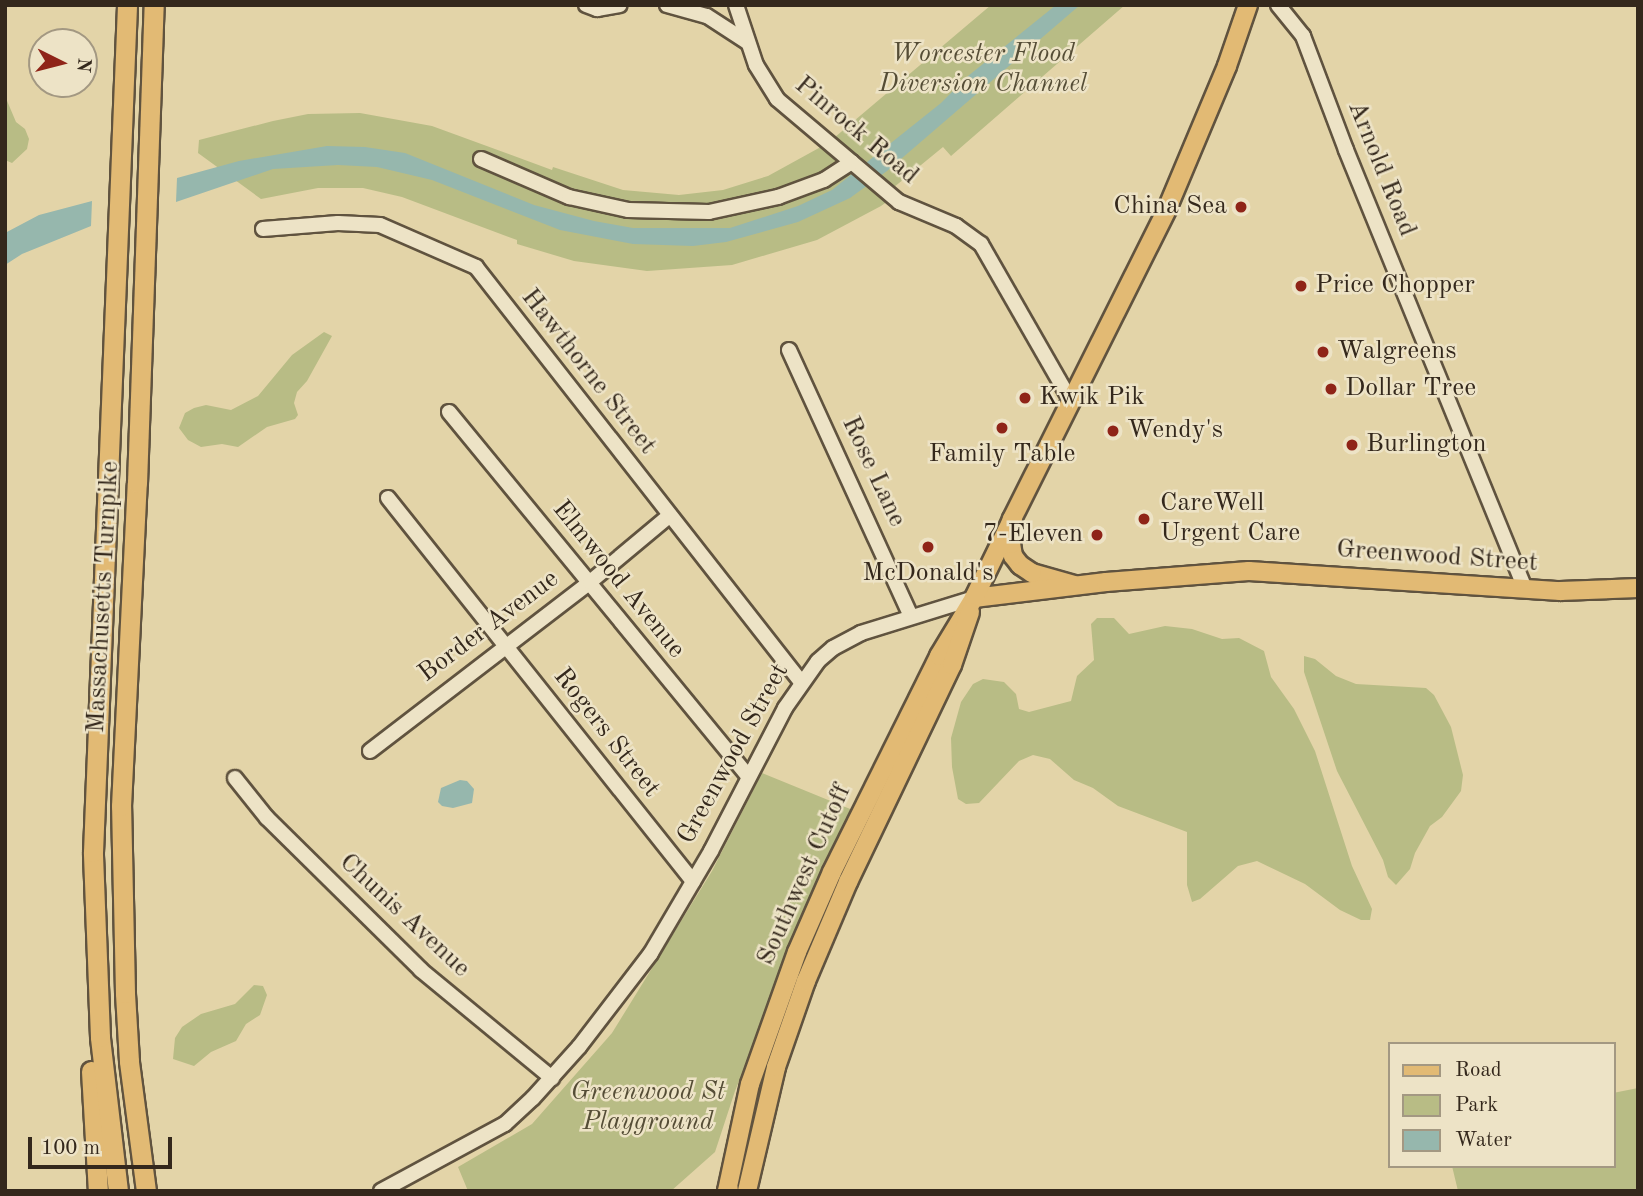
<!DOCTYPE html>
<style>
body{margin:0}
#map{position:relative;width:1643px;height:1196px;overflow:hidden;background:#e3d4a8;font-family:"Old Standard TT",serif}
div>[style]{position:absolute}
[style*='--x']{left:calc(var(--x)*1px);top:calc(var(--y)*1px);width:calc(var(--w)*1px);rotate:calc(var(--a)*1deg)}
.green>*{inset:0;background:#b8bc85}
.water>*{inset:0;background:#96b7ad}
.roads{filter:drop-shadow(2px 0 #60533f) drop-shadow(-2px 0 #60533f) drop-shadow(0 2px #60533f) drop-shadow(0 -2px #60533f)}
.minor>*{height:14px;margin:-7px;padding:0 7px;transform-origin:7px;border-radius:7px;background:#ede3c6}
.major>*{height:18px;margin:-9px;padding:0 9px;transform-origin:9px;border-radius:9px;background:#e2ba74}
.highway>*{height:19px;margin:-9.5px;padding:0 9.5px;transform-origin:9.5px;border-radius:9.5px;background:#e2ba74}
.dots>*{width:19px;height:19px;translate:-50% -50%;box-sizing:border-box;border:4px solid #ede3c6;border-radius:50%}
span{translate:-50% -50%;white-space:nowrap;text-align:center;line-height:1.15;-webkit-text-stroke:5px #ede3c6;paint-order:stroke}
.park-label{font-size:26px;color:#554d36;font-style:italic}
.street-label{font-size:26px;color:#34281c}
.poi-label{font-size:26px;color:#34281c}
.right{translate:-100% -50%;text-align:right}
.left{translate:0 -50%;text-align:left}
.frame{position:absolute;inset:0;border:7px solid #34281c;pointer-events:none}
.legend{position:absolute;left:1388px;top:1042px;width:228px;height:126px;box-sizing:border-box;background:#ede3c6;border:2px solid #a39882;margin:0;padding:9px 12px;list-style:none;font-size:21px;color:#34281c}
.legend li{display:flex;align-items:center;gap:14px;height:35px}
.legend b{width:35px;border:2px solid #a39882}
.north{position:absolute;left:28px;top:28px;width:70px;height:70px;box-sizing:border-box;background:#ede3c6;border:2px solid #a39882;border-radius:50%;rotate:96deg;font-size:19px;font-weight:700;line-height:28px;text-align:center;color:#34281c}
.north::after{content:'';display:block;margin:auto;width:24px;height:32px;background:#8f2418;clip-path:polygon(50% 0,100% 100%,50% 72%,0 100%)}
.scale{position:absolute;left:28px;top:1137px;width:144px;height:32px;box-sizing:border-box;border:4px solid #34281c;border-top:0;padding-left:9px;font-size:21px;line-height:24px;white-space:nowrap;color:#34281c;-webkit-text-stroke:5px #ede3c6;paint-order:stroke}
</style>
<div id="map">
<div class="green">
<div style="clip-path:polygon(991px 5px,1125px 5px,951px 156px,943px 147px,888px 192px,892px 198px,881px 206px,817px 240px,732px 265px,647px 271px,574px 261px,517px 244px,517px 240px,402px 197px,363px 188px,318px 188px,261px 199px,198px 153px,199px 140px,273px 121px,308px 114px,360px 113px,432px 126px,552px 170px,553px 167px,623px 190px,679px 195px,723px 190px,768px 176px,828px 143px)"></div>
<div style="clip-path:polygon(5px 96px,16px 122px,25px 129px,29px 139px,27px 149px,12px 163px,5px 160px)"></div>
<div style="clip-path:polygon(324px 332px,332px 336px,307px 381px,297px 392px,294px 403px,298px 415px,295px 419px,267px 427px,238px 447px,222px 444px,201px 447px,188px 440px,179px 428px,185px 413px,194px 408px,206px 405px,231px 410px,258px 396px,292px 355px)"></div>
<div style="clip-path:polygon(1097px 618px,1114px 618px,1129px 634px,1165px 626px,1192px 629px,1222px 639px,1239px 638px,1264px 651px,1271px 677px,1294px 709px,1315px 751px,1352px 866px,1372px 909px,1370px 920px,1361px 920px,1340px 910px,1305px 884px,1257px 861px,1238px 866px,1200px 899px,1192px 902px,1187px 885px,1187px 832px,1118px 806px,1093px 788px,1074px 780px,1050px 759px,1033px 755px,1019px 761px,979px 803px,966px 804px,958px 799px,952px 767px,951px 738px,961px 702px,973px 684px,983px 679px,1004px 682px,1016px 694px,1019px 709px,1029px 712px,1071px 701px,1077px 676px,1094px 660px,1091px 624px)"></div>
<div style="clip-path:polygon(1304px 656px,1315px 659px,1336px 676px,1356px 684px,1426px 688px,1434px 695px,1451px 727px,1463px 775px,1461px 791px,1442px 817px,1430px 826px,1415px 853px,1410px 869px,1396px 885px,1388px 877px,1383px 860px,1337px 771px,1304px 672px)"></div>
<div style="clip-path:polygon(762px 773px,860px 813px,810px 907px,735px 1091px,715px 1152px,671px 1191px,468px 1191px,458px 1167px,532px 1124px,612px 1033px,712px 871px)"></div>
<div style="clip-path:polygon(254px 985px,263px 986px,267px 995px,260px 1015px,246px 1024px,236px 1041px,211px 1052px,194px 1066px,173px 1059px,175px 1038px,182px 1027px,201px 1014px,235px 1004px)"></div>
<div style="clip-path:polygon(1638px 1088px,1638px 1191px,1458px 1191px,1452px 1166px,1613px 1166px,1613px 1093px)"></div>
</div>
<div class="water">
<div style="clip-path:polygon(1056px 5px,1080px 5px,887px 171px,850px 198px,798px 222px,726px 242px,693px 246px,633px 244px,560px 230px,432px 180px,377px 167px,338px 165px,273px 169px,176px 202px,177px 178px,239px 161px,327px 146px,365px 147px,405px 153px,534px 205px,594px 221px,633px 228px,730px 228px,798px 206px,832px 190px,941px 103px,968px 76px)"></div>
<div style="clip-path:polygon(92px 201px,91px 226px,22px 254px,5px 265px,5px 233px,39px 215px)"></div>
<div style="clip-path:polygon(460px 780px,467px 781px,474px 789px,472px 803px,453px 808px,442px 806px,438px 802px,441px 788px)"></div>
</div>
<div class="roads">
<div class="minor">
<div style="--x:586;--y:5;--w:12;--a:20"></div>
<div style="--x:597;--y:9;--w:23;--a:-10"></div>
<div style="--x:667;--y:5;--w:41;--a:15.4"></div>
<div style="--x:707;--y:16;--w:48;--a:33"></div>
<div style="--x:736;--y:5;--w:63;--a:71.6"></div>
<div style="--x:756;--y:65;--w:40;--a:58"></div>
<div style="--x:777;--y:99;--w:160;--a:40.2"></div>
<div style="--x:899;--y:202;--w:62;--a:22.8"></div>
<div style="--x:956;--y:226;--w:31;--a:36"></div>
<div style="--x:981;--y:244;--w:181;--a:60.2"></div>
<div style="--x:1278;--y:5;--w:40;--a:51"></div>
<div style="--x:1303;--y:36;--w:122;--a:69.3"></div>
<div style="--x:1346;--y:150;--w:474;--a:67.8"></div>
<div style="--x:481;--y:159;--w:96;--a:23.4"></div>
<div style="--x:569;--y:197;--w:60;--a:12.4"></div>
<div style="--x:628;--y:210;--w:81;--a:1.4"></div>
<div style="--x:709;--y:212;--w:71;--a:-12.3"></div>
<div style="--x:778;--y:197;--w:49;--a:-20.3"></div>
<div style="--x:824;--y:180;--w:33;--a:-33"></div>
<div style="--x:263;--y:229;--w:75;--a:-4.6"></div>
<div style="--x:338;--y:223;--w:42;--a:2.7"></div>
<div style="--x:380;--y:225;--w:105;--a:23.6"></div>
<div style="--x:476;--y:267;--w:527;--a:51.93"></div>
<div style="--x:789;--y:350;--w:293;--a:65.4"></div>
<div style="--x:449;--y:412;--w:472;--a:50.6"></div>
<div style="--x:388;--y:498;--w:490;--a:51.5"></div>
<div style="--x:370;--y:751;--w:277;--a:-37.5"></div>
<div style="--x:590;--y:582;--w:104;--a:-39.9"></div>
<div style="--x:235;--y:778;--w:51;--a:51.3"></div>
<div style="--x:267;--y:818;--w:216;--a:44.6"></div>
<div style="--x:421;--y:970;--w:170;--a:39.5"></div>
<div style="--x:381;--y:1191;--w:141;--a:-28.4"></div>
<div style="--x:505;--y:1124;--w:38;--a:-43"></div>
<div style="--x:533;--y:1098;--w:69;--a:-48"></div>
<div style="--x:579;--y:1047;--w:118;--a:-52.5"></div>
<div style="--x:651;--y:953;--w:118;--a:-59.5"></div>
<div style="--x:711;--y:851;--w:161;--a:-62.6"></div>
<div style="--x:785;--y:708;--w:57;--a:-54.9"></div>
<div style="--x:818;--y:661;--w:20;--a:-41"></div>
<div style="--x:833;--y:648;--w:32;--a:-28"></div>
<div style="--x:861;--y:633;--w:118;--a:-17.2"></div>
</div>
<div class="major">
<div style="--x:1074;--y:585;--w:44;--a:-164.1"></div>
<div style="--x:1032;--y:573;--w:14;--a:-146"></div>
<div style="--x:1020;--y:565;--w:11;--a:-128"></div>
<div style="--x:1013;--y:556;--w:12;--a:-99"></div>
<div style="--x:1011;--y:544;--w:25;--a:-88"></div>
<div style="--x:1012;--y:519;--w:347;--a:-63.4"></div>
<div style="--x:1167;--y:209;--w:155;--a:-67.2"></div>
<div style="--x:1227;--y:66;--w:65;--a:-71"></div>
<div style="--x:974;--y:598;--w:133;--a:-6.9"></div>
<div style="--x:1106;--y:582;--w:143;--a:-4.4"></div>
<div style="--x:1249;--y:571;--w:312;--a:3.7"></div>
<div style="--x:1560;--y:591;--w:78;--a:-2.2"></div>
<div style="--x:727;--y:1191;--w:109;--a:-77.9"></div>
<div style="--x:750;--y:1084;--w:140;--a:-70.4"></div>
<div style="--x:797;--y:952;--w:87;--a:-66.4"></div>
<div style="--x:832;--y:872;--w:241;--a:-63.6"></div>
<div style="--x:939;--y:656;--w:68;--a:-58.9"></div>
<div style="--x:974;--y:598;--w:76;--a:-64.1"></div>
<div style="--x:747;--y:1191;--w:127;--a:-76.8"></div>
<div style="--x:776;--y:1067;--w:91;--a:-70.8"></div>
<div style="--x:806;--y:981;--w:108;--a:-67"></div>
<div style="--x:848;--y:882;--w:241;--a:-64.4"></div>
<div style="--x:952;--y:665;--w:56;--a:-71.2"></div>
</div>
<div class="highway">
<div style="--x:1007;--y:530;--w:12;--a:-66"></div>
<div style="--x:91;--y:1071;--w:120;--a:86.7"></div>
<div style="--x:118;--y:1191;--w:155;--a:-96.7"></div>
<div style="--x:100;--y:1037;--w:185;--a:-92.2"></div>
<div style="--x:93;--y:852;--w:848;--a:-87.7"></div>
<div style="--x:146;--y:1191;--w:131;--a:-97.5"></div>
<div style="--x:129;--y:1061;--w:68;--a:-93.4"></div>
<div style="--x:125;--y:993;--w:187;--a:-91.2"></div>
<div style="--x:121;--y:806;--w:323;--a:-87.2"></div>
<div style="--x:137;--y:483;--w:478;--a:-88"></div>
<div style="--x:727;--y:1191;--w:2;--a:-63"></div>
</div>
</div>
<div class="dots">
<div style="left:1241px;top:207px;background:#8f2418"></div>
<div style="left:1301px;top:286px;background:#8f2418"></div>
<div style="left:1323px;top:352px;background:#8f2418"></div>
<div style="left:1331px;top:389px;background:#8f2418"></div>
<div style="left:1025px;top:398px;background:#8f2418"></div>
<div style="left:1002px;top:428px;background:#8f2418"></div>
<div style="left:1113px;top:431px;background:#8f2418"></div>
<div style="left:1352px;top:445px;background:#8f2418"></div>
<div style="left:1144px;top:519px;background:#8f2418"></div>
<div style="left:1097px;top:535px;background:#8f2418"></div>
<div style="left:928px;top:547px;background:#8f2418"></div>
</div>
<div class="park-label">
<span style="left:983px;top:70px">Worcester Flood<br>Diversion Channel</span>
<span style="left:648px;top:1108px">Greenwood St<br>Playground</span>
</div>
<div class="street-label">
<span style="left:856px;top:131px;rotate:40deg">Pinrock Road</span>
<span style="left:1381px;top:169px;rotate:68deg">Arnold Road</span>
<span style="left:588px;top:372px;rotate:52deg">Hawthorne Street</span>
<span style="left:873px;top:472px;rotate:65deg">Rose Lane</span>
<span style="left:1437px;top:557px;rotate:4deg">Greenwood Street</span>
<span style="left:618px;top:580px;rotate:51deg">Elmwood Avenue</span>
<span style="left:104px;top:597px;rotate:-87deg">Massachusetts Turnpike</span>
<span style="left:489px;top:627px;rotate:-37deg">Border Avenue</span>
<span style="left:606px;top:733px;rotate:52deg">Rogers Street</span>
<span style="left:734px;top:754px;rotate:-61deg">Greenwood Street</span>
<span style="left:805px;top:875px;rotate:-66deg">Southwest Cutoff</span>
<span style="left:404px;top:916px;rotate:43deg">Chunis Avenue</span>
</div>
<div class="poi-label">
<span class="right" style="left:1227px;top:207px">China Sea</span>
<span class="left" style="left:1315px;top:286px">Price Chopper</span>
<span class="left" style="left:1337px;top:352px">Walgreens</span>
<span class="left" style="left:1345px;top:389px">Dollar Tree</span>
<span class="left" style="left:1039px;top:398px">Kwik Pik</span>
<span class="left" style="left:1127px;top:431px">Wendy's</span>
<span class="left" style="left:1366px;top:445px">Burlington</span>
<span style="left:1002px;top:455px">Family Table</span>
<span class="left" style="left:1160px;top:519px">CareWell<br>Urgent Care</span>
<span class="right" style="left:1083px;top:535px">7-Eleven</span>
<span style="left:928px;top:574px">McDonald's</span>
</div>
<div class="frame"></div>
<ul class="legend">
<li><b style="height:9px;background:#e2ba74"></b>Road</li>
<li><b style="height:19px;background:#b8bc85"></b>Park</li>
<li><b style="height:19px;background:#96b7ad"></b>Water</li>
</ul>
<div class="north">N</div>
<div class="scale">100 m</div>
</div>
